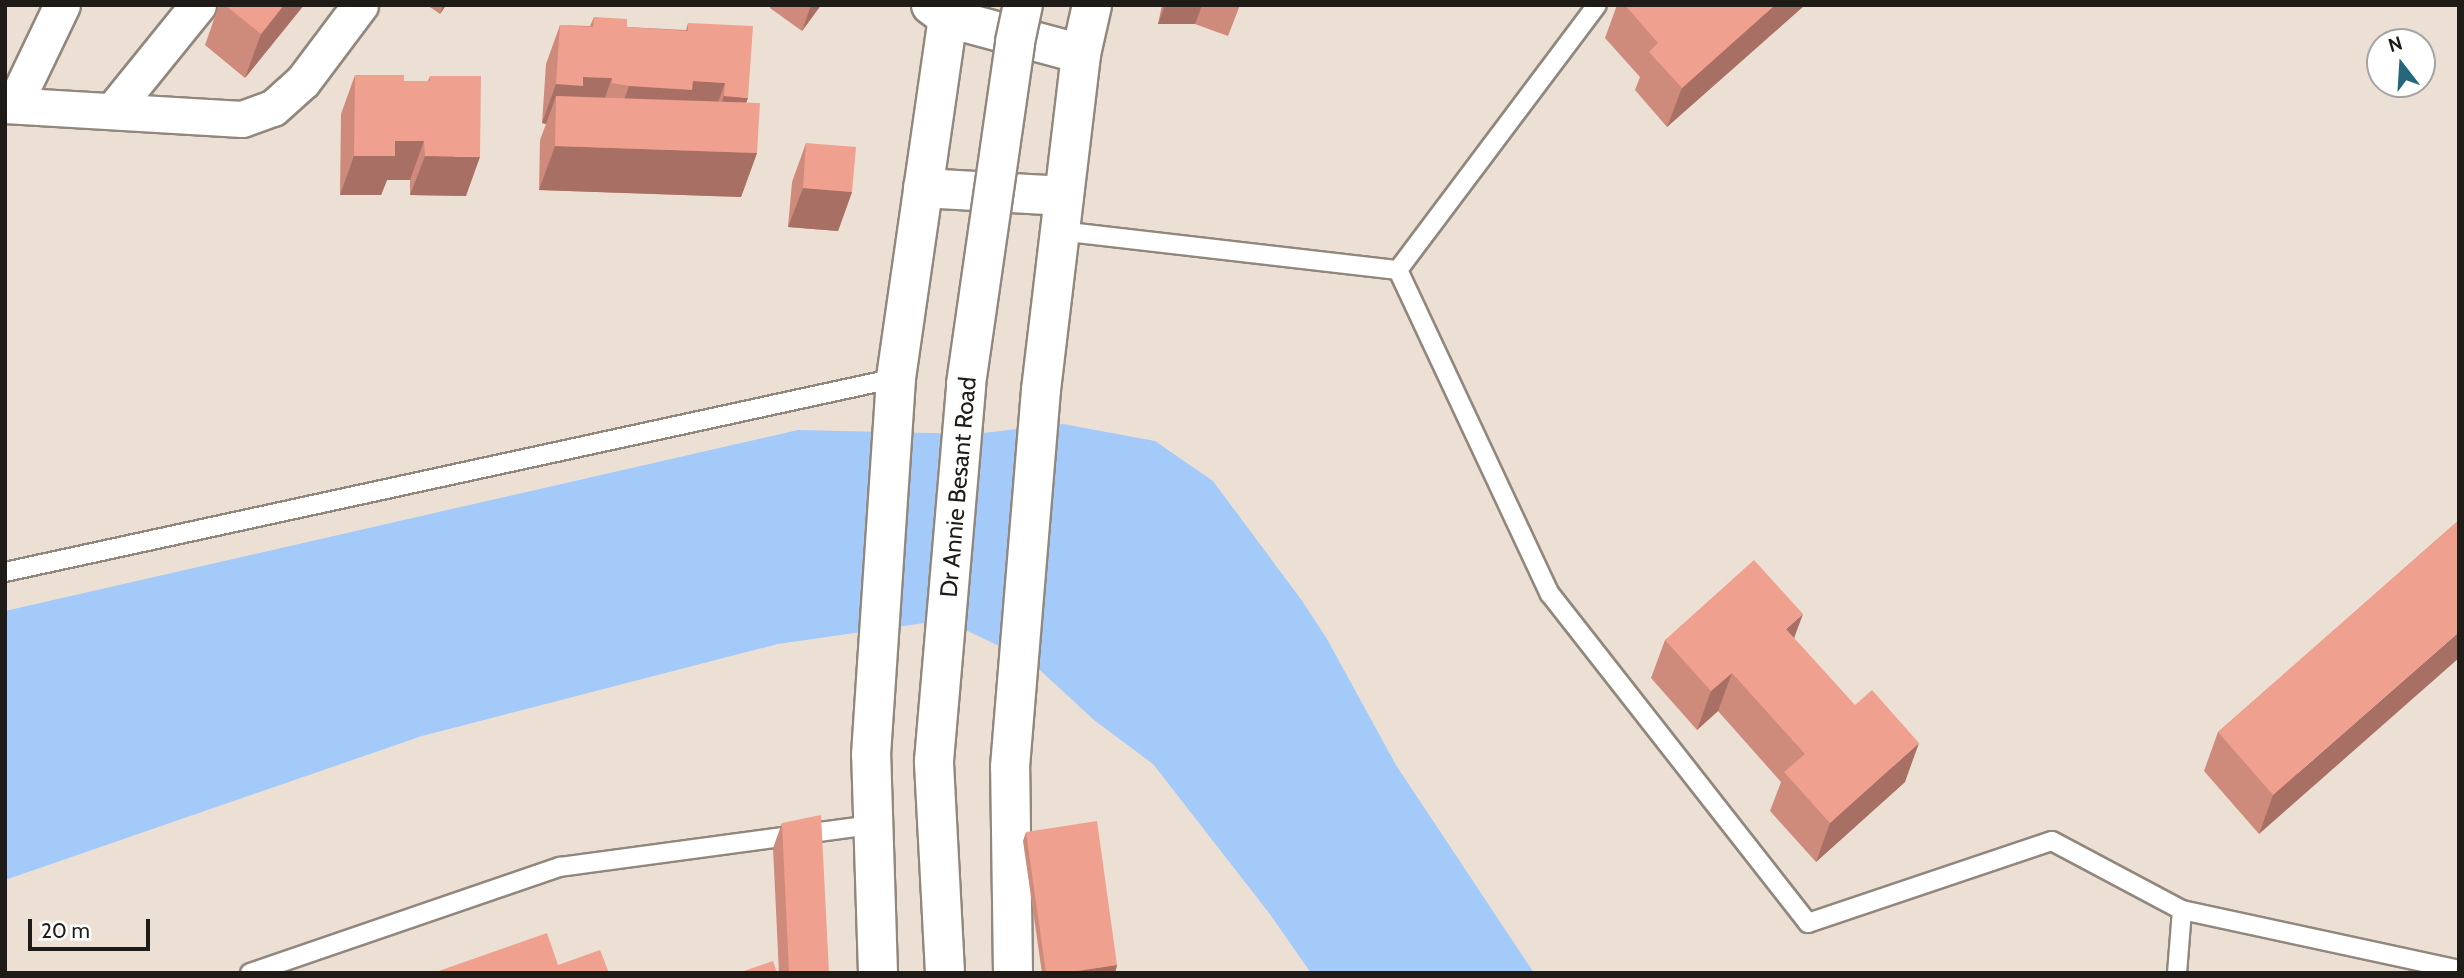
<!DOCTYPE html>
<style>
body{margin:0}
#map{position:relative;width:2464px;height:978px;overflow:hidden;background:#ece0d5;font-family:Cabin,sans-serif}
div>[style]{position:absolute}
[style*='--x']{left:calc(var(--x)*1px);top:calc(var(--y)*1px);width:calc(var(--w)*1px);rotate:calc(var(--a)*1deg)}
.water>*{inset:0;background:#a4cafa}
.roads{filter:drop-shadow(2px 0 #92877d) drop-shadow(-2px 0 #92877d) drop-shadow(0 2px #92877d) drop-shadow(0 -2px #92877d)}
.service>*{height:18px;margin:-9px;padding:0 9px;transform-origin:9px;border-radius:9px;background:#fff}
.minor>*{height:35px;margin:-17.5px;padding:0 17.5px;transform-origin:17.5px;border-radius:17.5px;background:#fff}
.primary>*{height:38px;margin:-19px;padding:0 19px;transform-origin:19px;border-radius:19px;background:#fff}
.bridges{filter:drop-shadow(2px 0 #92877d) drop-shadow(-2px 0 #92877d) drop-shadow(0 2px #92877d) drop-shadow(0 -2px #92877d)}
.primary-bridge>*{height:38px;margin:-19px;padding:0 19px;transform-origin:19px;border-radius:19px;background:#fff}
.wall>*{inset:0;background:#ce8a7b}
.shaded-wall>*{inset:0;background:#a87064}
.building>*{inset:0;background:#f0a08f}
span{translate:-50% -50%;white-space:nowrap;text-align:center;line-height:1.15;-webkit-text-stroke:6px #fff;paint-order:stroke}
.street-label{font-size:24px;color:#1f1b17}
.frame{position:absolute;inset:0;border:7px solid #1f1b17;pointer-events:none}
.north{position:absolute;left:2366px;top:28px;width:70px;height:70px;box-sizing:border-box;background:#fff;border:2px solid #a5a4a2;border-radius:50%;rotate:343deg;font-size:19px;font-weight:700;line-height:28px;text-align:center;color:#1f1b17}
.north::after{content:'';display:block;margin:auto;width:24px;height:32px;background:#25677a;clip-path:polygon(50% 0,100% 100%,50% 72%,0 100%)}
.scale{position:absolute;left:28px;top:919px;width:122px;height:32px;box-sizing:border-box;border:4px solid #1f1b17;border-top:0;padding-left:9px;font-size:21px;line-height:24px;white-space:nowrap;color:#1f1b17;-webkit-text-stroke:5px #fff;paint-order:stroke}
</style>
<div id="map">
<div class="water">
<div style="clip-path:polygon(1063px 424px,1155px 441px,1213px 481px,1303px 602px,1327px 639px,1396px 765px,1534px 973px,1311px 973px,1269px 913px,1153px 764px,1094px 720px,1030px 661px,945px 620px,778px 644px,422px 736px,5px 880px,5px 611px,798px 430px,974px 434px)"></div>
</div>
<div class="roads">
<div class="service">
<div style="--x:1060;--y:231;--w:340;--a:6.6"></div>
<div style="--x:1398;--y:270;--w:358;--a:64.9"></div>
<div style="--x:1550;--y:594;--w:418;--a:51.9"></div>
<div style="--x:1808;--y:923;--w:257;--a:-18.6"></div>
<div style="--x:2052;--y:841;--w:147;--a:28"></div>
<div style="--x:2182;--y:910;--w:63;--a:94.5"></div>
<div style="--x:1398;--y:270;--w:331;--a:-53.1"></div>
<div style="--x:5;--y:572;--w:912;--a:-12.28"></div>
<div style="--x:2182;--y:910;--w:283;--a:12.2"></div>
<div style="--x:250;--y:973;--w:328;--a:-18.9"></div>
<div style="--x:560;--y:867;--w:319;--a:-7.7"></div>
</div>
<div class="minor">
<div style="--x:5;--y:105;--w:237;--a:3.4"></div>
<div style="--x:242;--y:119;--w:33;--a:-20"></div>
<div style="--x:273;--y:108;--w:40;--a:-42"></div>
<div style="--x:303;--y:81;--w:95;--a:-53.1"></div>
<div style="--x:14;--y:105;--w:111;--a:-64.4"></div>
<div style="--x:113;--y:110;--w:135;--a:-51"></div>
</div>
<div class="primary">
<div style="--x:931;--y:5;--w:21;--a:37"></div>
<div style="--x:948;--y:18;--w:138;--a:15.1"></div>
<div style="--x:923;--y:188;--w:141;--a:3.2"></div>
<div style="--x:878;--y:973;--w:218;--a:-91.8"></div>
<div style="--x:871;--y:755;--w:378;--a:-86.2"></div>
<div style="--x:896;--y:378;--w:377;--a:-81.8"></div>
<div style="--x:1013;--y:973;--w:206;--a:-90.8"></div>
<div style="--x:1010;--y:767;--w:378;--a:-85.3"></div>
<div style="--x:1041;--y:390;--w:338;--a:-83.2"></div>
<div style="--x:1081;--y:54;--w:50;--a:-77.3"></div>
</div>
</div>
<div class="bridges">
<div class="primary-bridge">
<div style="--x:945;--y:973;--w:212;--a:-93"></div>
<div style="--x:934;--y:761;--w:378;--a:-85.1"></div>
<div style="--x:966;--y:384;--w:345;--a:-81.8"></div>
<div style="--x:1015;--y:42;--w:38;--a:-78"></div>
</div>
</div>
<div class="wall">
<div style="clip-path:polygon(219px 5px,304px 5px,245px 78px,205px 45px)"></div>
<div style="clip-path:polygon(427px 5px,446px 5px,440px 14px)"></div>
<div style="clip-path:polygon(771px 5px,821px 5px,802px 31px,770px 8px)"></div>
<div style="clip-path:polygon(1162px 5px,1240px 5px,1228px 36px,1195px 24px,1158px 24px)"></div>
<div style="clip-path:polygon(1617px 5px,1805px 5px,1667px 127px,1635px 90px,1640px 77px,1605px 38px)"></div>
<div style="clip-path:polygon(594px 17px,627px 27px,686px 30px,688px 23px,746px 103px,757px 153px,741px 197px,539px 190px,540px 140px,546px 124px,542px 123px,546px 64px,560px 25px,590px 26px)"></div>
<div style="clip-path:polygon(355px 75px,404px 81px,428px 81px,430px 76px,466px 196px,410px 195px,410px 180px,387px 180px,381px 195px,340px 195px,341px 114px)"></div>
<div style="clip-path:polygon(806px 143px,852px 192px,838px 231px,788px 227px,792px 182px)"></div>
<div style="clip-path:polygon(2459px 520px,2259px 834px,2204px 771px,2218px 732px)"></div>
<div style="clip-path:polygon(1794px 638px,1905px 782px,1816px 862px,1770px 811px,1781px 782px,1718px 711px,1697px 730px,1651px 678px,1665px 640px)"></div>
<div style="clip-path:polygon(782px 823px,829px 973px,779px 973px,773px 848px)"></div>
<div style="clip-path:polygon(1026px 832px,1117px 965px,1115px 973px,1042px 973px,1023px 841px)"></div>
</div>
<div class="shaded-wall">
<div style="clip-path:polygon(284px 5px,304px 5px,245px 78px,261px 34px)"></div>
<div style="clip-path:polygon(443px 5px,446px 5px,440px 14px)"></div>
<div style="clip-path:polygon(811px 5px,821px 5px,802px 31px)"></div>
<div style="clip-path:polygon(1165px 5px,1202px 5px,1195px 24px,1158px 24px)"></div>
<div style="clip-path:polygon(1775px 5px,1805px 5px,1667px 127px,1682px 88px)"></div>
<div style="clip-path:polygon(583px 77px,612px 78px,598px 117px,556px 96px,546px 124px,542px 123px,556px 84px)"></div>
<div style="clip-path:polygon(693px 81px,725px 83px,711px 122px,615px 125px,629px 86px)"></div>
<div style="clip-path:polygon(724px 96px,748px 98px,734px 136px,709px 135px)"></div>
<div style="clip-path:polygon(395px 141px,424px 141px,410px 180px,387px 180px,381px 195px,340px 195px,354px 156px)"></div>
<div style="clip-path:polygon(555px 146px,757px 153px,741px 197px,539px 190px)"></div>
<div style="clip-path:polygon(425px 156px,480px 157px,466px 196px,410px 195px)"></div>
<div style="clip-path:polygon(803px 188px,852px 192px,838px 231px,788px 227px)"></div>
<div style="clip-path:polygon(1803px 614px,1789px 652px,1786px 629px)"></div>
<div style="clip-path:polygon(2459px 632px,2459px 658px,2259px 834px,2273px 795px)"></div>
<div style="clip-path:polygon(1732px 673px,1718px 711px,1697px 730px,1711px 691px)"></div>
<div style="clip-path:polygon(1919px 743px,1905px 782px,1816px 862px,1830px 823px)"></div>
<div style="clip-path:polygon(1117px 965px,1115px 973px,1064px 973px)"></div>
</div>
<div class="building">
<div style="clip-path:polygon(225px 5px,284px 5px,261px 34px)"></div>
<div style="clip-path:polygon(1625px 5px,1775px 5px,1682px 88px,1649px 52px,1658px 43px)"></div>
<div style="clip-path:polygon(594px 17px,627px 19px,627px 27px,688px 31px,688px 23px,753px 26px,748px 98px,724px 96px,725px 83px,693px 81px,692px 90px,629px 86px,612px 83px,612px 78px,583px 77px,583px 86px,556px 84px,560px 25px,593px 27px)"></div>
<div style="clip-path:polygon(355px 75px,404px 75px,404px 81px,430px 81px,430px 76px,481px 76px,480px 157px,425px 156px,424px 141px,395px 141px,395px 156px,354px 156px)"></div>
<div style="clip-path:polygon(556px 96px,760px 103px,757px 153px,555px 146px)"></div>
<div style="clip-path:polygon(806px 143px,856px 147px,852px 192px,803px 188px)"></div>
<div style="clip-path:polygon(2459px 520px,2459px 632px,2273px 795px,2218px 732px)"></div>
<div style="clip-path:polygon(1754px 560px,1803px 614px,1786px 629px,1855px 705px,1872px 690px,1919px 743px,1830px 823px,1784px 772px,1805px 754px,1732px 673px,1711px 691px,1665px 640px)"></div>
<div style="clip-path:polygon(821px 815px,829px 973px,789px 973px,782px 823px)"></div>
<div style="clip-path:polygon(1097px 821px,1117px 965px,1064px 973px,1046px 973px,1026px 832px)"></div>
<div style="clip-path:polygon(547px 933px,558px 965px,600px 950px,609px 973px,433px 973px)"></div>
<div style="clip-path:polygon(773px 961px,777px 973px,738px 973px)"></div>
</div>
<div class="street-label">
<span style="left:958px;top:487px;rotate:-85deg">Dr Annie Besant Road</span>
</div>
<div class="frame"></div>
<div class="north">N</div>
<div class="scale">20 m</div>
</div>
